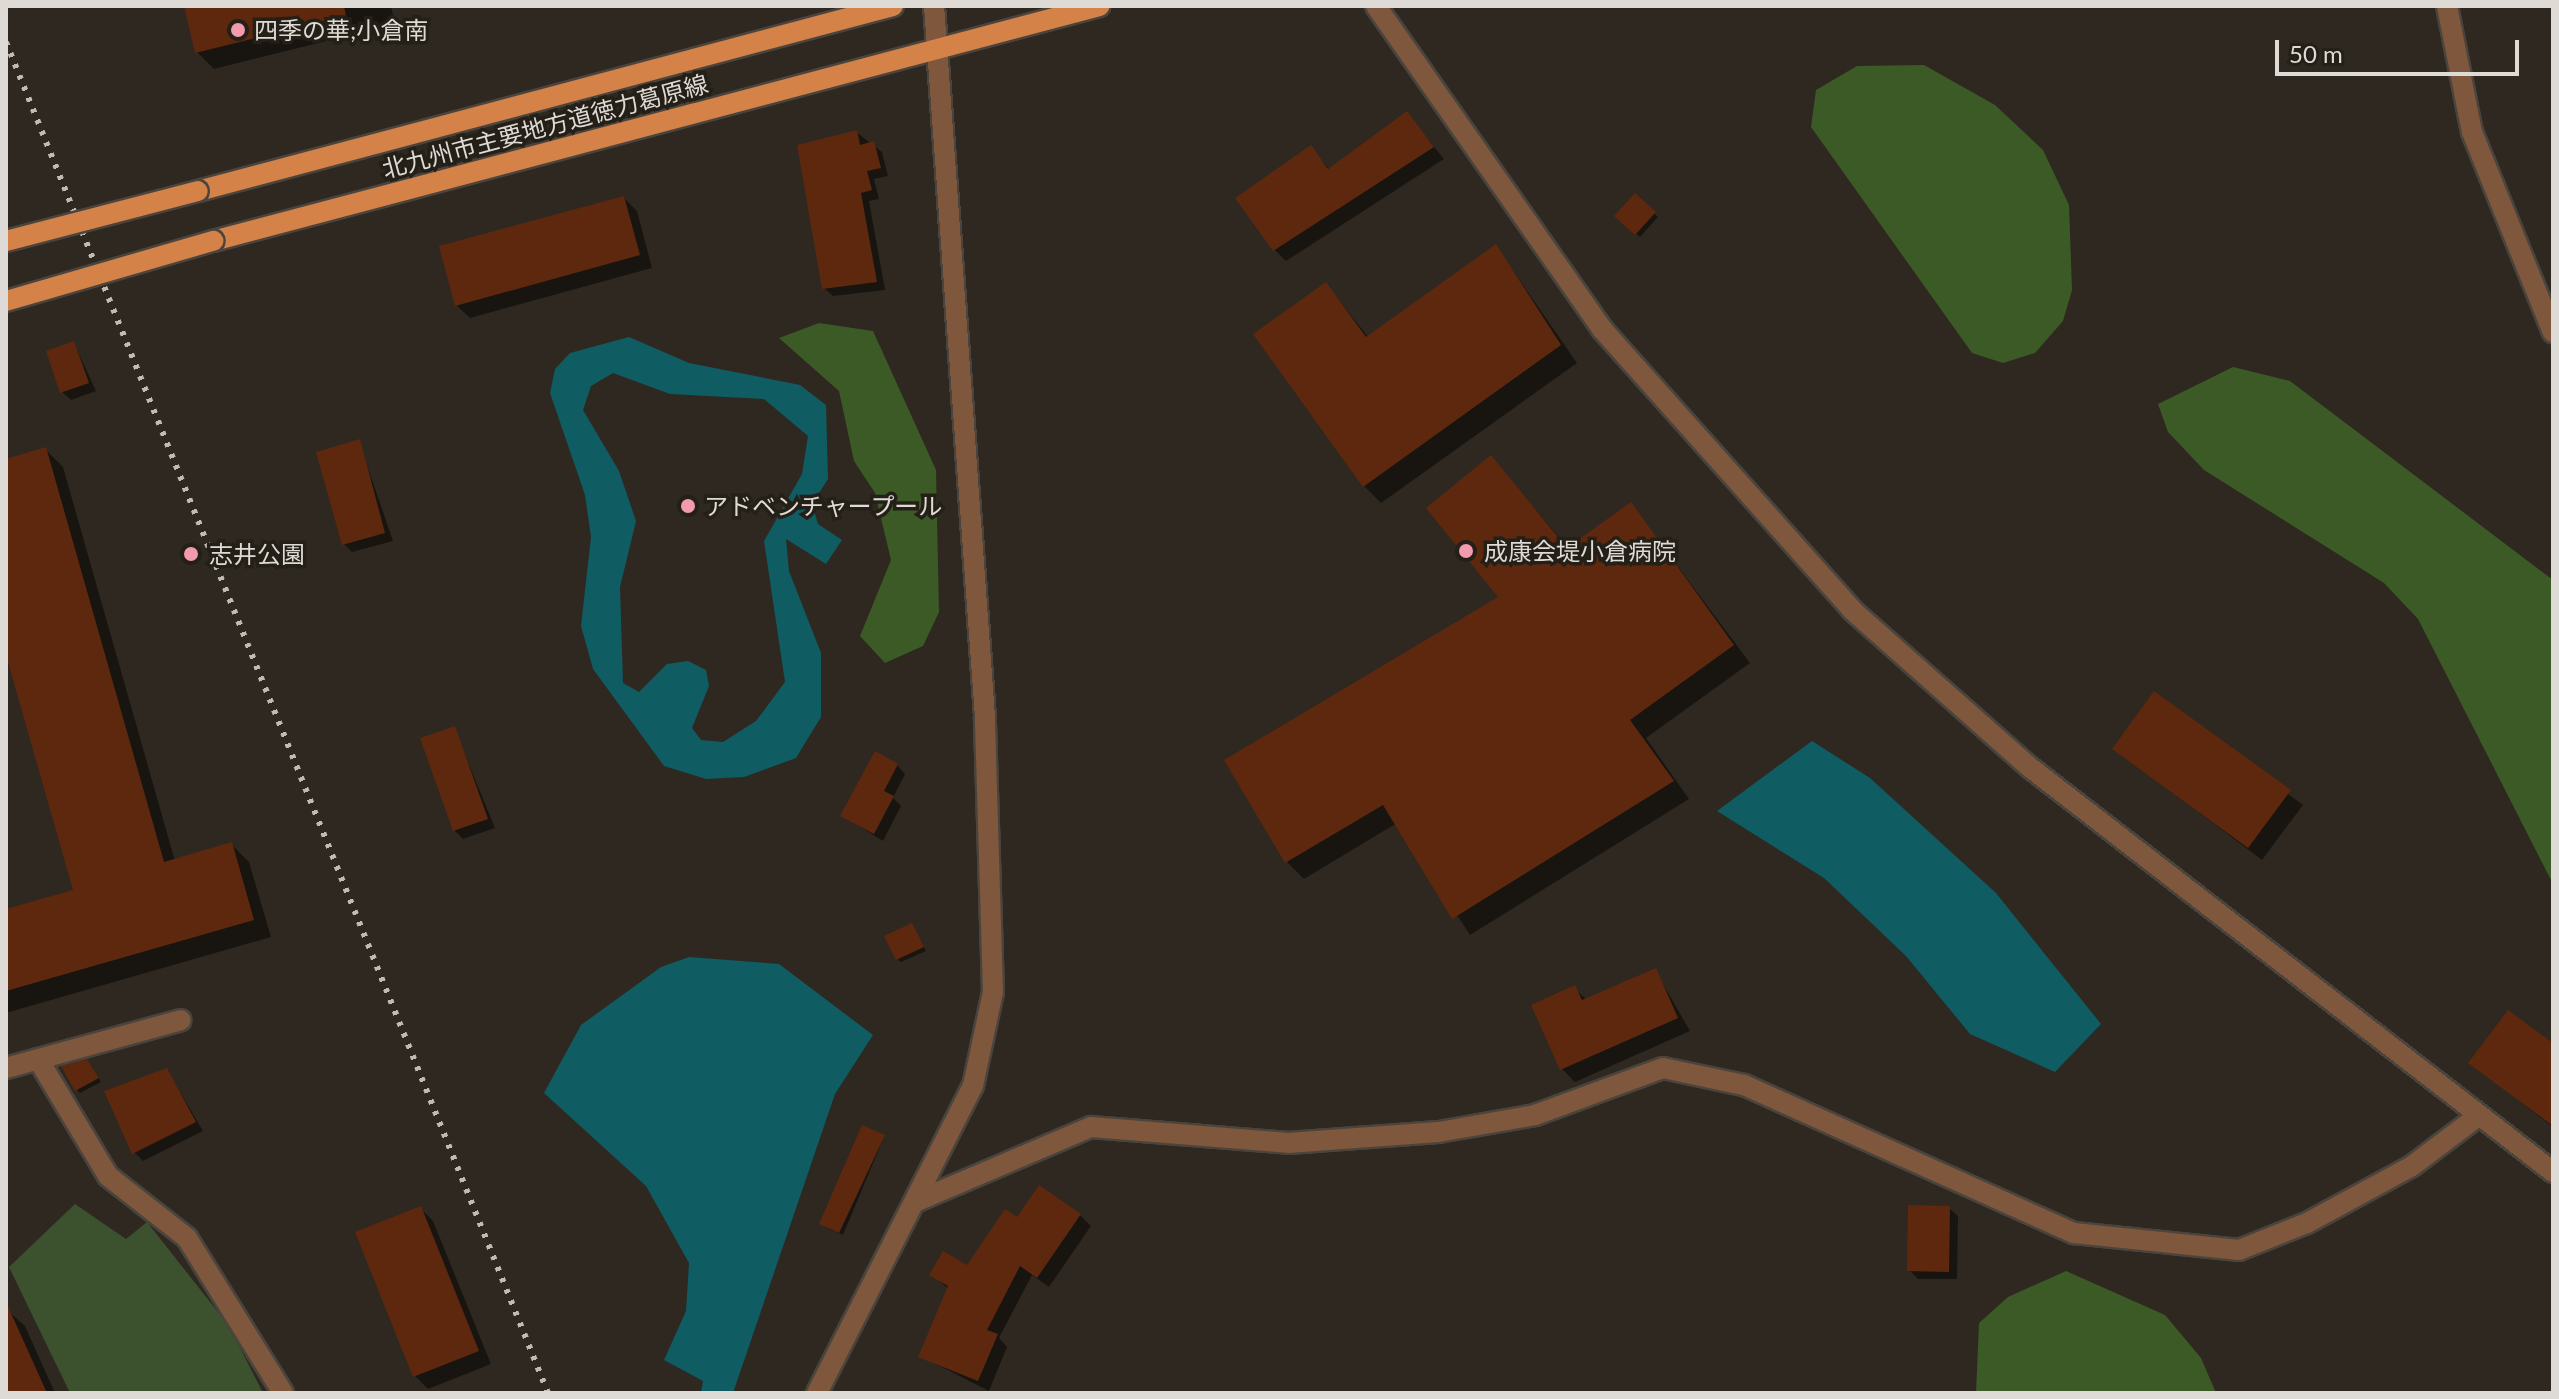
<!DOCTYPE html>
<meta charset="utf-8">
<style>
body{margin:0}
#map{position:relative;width:2559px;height:1399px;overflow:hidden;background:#2e2820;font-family:Lato,"Noto Sans JP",sans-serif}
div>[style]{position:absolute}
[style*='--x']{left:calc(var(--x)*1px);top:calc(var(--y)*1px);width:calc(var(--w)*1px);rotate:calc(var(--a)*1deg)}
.green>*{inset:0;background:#3c512e}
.forest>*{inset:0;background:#3c5a26}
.water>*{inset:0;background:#0f5c63}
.shadow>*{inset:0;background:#0007}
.building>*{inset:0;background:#5e280e}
.roads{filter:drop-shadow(2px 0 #4a443d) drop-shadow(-2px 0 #4a443d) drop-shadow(0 2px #4a443d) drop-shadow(0 -2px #4a443d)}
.minor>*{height:20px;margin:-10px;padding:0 10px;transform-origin:10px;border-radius:10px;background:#7f573d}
.major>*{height:20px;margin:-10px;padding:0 10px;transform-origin:10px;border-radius:10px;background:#d48248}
.rail>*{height:6px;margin-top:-3px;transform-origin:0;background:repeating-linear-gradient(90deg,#c0bbb6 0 4px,transparent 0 12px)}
.bridges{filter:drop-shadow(2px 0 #4a443d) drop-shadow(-2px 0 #4a443d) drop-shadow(0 2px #4a443d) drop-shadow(0 -2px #4a443d)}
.major-bridge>*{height:20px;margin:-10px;padding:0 10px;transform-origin:10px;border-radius:10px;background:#d48248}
.dots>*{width:22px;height:22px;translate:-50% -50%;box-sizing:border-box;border:4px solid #241f17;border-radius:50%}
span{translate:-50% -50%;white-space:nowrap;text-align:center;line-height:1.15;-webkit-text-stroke:7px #241f17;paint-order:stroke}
.poi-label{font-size:24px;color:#dedad5}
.left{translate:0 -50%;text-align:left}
.street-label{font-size:24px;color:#dedad5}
.frame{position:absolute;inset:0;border:8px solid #dedad5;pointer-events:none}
.scale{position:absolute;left:2275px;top:40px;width:244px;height:36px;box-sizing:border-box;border:4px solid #dedad5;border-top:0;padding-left:10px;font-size:24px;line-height:28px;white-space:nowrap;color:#dedad5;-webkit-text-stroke:6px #241f17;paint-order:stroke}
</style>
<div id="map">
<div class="green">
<div style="clip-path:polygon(75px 1204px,126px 1239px,147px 1222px,229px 1326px,263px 1393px,70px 1393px,9px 1267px)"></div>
</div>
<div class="forest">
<div style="clip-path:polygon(1924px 65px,1995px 105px,2043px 150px,2069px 205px,2072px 290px,2063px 321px,2035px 353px,2003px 363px,1972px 353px,1811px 127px,1816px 90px,1857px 66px)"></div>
<div style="clip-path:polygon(819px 323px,873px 331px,936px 470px,939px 612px,923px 646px,885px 663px,860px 636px,891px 560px,875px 493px,854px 461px,839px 391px,779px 338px)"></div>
<div style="clip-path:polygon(2233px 367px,2290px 381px,2553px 580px,2553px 884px,2418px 619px,2384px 583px,2204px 470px,2168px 432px,2158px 404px)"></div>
<div style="clip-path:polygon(2066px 1271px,2165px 1315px,2201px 1358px,2216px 1393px,1976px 1393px,1979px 1323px,2008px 1297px)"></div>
</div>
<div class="water">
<div style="clip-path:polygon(evenodd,629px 337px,689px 363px,800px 385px,826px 405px,828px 479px,812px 504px,818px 524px,842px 540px,826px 564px,786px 539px,789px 571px,821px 653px,821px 717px,796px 758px,744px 777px,706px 779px,664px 766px,593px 669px,581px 626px,591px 537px,585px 495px,550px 393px,555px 369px,570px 353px,629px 337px,613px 373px,670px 394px,764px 399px,808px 436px,802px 474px,764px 541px,785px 682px,756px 721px,723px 742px,701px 740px,692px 728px,709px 686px,706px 670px,688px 661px,667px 664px,639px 692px,623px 683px,620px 587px,636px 521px,619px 471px,583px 410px,591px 386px,613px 373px)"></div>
<div style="clip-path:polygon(1812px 741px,1870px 778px,1996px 893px,2101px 1024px,2055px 1072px,1970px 1034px,1906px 956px,1824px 878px,1717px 811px)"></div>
<div style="clip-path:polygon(689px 957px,779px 964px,873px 1035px,835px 1094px,733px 1393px,701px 1393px,703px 1381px,664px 1360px,686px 1311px,689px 1263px,646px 1186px,544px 1093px,581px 1025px,661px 967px)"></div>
</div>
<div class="shadow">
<div style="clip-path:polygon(186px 6px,391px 6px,395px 24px,214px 69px,197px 52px)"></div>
<div style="clip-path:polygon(1407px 113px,1444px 159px,1286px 261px,1275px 250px,1310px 147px,1330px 170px)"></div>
<div style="clip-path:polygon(856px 132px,882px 152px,888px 176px,874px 179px,879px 199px,869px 201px,885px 290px,833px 296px,824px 288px)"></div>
<div style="clip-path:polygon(1635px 196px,1658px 217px,1640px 237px,1617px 216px)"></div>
<div style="clip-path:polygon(624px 198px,637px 211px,652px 268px,470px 318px,456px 305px)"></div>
<div style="clip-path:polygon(1496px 246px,1577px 363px,1381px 503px,1364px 486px,1326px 284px,1369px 338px)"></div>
<div style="clip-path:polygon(74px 343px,96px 391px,71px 400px,62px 392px)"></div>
<div style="clip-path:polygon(359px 442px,393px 541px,352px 552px,344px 544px)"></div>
<div style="clip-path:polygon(46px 450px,63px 467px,175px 861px,232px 845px,249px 862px,271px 937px,6px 1013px,6px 911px,75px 891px,6px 647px,6px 461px)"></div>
<div style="clip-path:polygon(1491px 457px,1569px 549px,1631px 504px,1750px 663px,1646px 738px,1689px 799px,1470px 935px,1397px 823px,1304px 879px,1287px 862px,1501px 598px)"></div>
<div style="clip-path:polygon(2154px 693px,2303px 805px,2262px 860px,2114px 748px)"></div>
<div style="clip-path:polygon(454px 728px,495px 828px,463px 839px,454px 830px)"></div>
<div style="clip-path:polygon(897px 765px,905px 774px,893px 798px,901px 806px,883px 841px,843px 816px)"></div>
<div style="clip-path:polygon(912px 925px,926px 951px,901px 962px,897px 959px)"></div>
<div style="clip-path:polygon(1655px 970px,1690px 1031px,1575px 1082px,1562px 1069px,1574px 988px,1587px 1000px)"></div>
<div style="clip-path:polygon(2553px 1046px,2553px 1127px,2471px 1063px)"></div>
<div style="clip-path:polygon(91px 1065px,101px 1082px,80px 1093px,77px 1090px)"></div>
<div style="clip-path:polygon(167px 1070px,203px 1131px,143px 1161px,134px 1152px)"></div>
<div style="clip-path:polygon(884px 1137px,843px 1235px,825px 1227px,822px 1223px)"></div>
<div style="clip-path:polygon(420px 1208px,433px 1221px,491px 1364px,428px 1389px,415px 1376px)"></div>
<div style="clip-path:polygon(1949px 1208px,1958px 1216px,1957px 1279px,1918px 1279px,1909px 1270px)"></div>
<div style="clip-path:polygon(1080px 1215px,1091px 1226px,1049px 1287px,1032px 1275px,999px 1338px,1007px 1347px,989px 1391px,920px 1356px,949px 1289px,932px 1275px,968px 1267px,1018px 1220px)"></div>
<div style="clip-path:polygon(6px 1309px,25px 1326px,55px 1393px,6px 1393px)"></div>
</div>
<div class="building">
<div style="clip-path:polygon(184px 6px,344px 6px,346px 16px,195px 53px)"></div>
<div style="clip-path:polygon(1407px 111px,1434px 147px,1273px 251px,1235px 198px,1311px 145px,1328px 169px)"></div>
<div style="clip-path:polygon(857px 130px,860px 145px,874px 141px,881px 168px,867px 171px,872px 190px,861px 193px,877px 282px,822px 289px,797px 145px)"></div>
<div style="clip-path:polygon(1635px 193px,1656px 212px,1635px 235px,1614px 216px)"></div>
<div style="clip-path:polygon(624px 196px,640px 255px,455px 306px,439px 246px)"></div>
<div style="clip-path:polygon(1496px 244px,1561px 345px,1363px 487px,1253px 334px,1326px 282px,1366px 337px)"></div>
<div style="clip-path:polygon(74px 341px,89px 383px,60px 393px,46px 351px)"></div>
<div style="clip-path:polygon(360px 439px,385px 533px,342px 545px,316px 452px)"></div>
<div style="clip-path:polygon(46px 447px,164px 862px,232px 842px,254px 920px,6px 991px,6px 909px,73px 890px,6px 655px,6px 459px)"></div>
<div style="clip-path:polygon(1491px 455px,1567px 548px,1631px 502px,1734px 645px,1630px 720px,1674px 781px,1452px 919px,1383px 805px,1285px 863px,1224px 760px,1498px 597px,1426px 508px)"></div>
<div style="clip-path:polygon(2154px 691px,2291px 790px,2248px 848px,2112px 749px)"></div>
<div style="clip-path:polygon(455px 726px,488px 819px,453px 831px,420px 738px)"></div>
<div style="clip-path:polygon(875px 751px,898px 764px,884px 791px,894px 796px,874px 834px,840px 816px)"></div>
<div style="clip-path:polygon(912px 923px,924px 947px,896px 960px,884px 936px)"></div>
<div style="clip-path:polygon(1656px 968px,1678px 1018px,1560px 1070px,1531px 1005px,1575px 985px,1582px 1000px)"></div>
<div style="clip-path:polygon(2508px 1010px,2553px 1043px,2553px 1126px,2468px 1063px)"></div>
<div style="clip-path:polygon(87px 1059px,99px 1078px,75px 1091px,61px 1066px)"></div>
<div style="clip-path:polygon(167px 1068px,196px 1122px,132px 1154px,104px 1091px)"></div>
<div style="clip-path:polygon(862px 1125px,885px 1135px,839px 1233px,819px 1224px)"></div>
<div style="clip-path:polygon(1039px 1185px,1081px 1214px,1037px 1278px,1020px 1266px,987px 1330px,998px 1334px,978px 1381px,918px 1357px,948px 1286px,929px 1275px,943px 1251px,967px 1265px,1005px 1209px,1017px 1217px)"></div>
<div style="clip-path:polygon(1908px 1205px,1950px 1206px,1949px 1272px,1907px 1271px)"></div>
<div style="clip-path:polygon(421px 1206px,479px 1351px,413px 1377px,355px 1232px)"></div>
<div style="clip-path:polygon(6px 1302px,47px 1393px,6px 1393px)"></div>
</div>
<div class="roads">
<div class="minor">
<div style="--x:1376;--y:6;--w:394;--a:55"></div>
<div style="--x:1602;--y:329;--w:376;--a:48.3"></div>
<div style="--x:1852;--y:610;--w:240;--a:41.5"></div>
<div style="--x:2032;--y:769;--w:659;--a:37.72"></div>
<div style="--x:2447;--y:6;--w:128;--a:78.8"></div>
<div style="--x:2472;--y:132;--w:216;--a:68"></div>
<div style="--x:38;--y:1059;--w:136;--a:59.1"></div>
<div style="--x:108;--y:1176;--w:100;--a:38.1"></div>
<div style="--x:187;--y:1238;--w:182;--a:58.2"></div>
<div style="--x:6;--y:1068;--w:181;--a:-15.3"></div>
<div style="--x:915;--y:1202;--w:191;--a:-23.1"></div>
<div style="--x:1091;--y:1127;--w:198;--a:4.6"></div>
<div style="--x:1288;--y:1143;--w:151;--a:-4.2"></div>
<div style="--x:1439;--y:1132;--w:97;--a:-10"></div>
<div style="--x:1535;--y:1115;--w:136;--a:-20.2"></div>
<div style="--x:1663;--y:1068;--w:83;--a:11.9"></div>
<div style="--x:1744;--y:1085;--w:362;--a:24.2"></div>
<div style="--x:2074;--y:1233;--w:166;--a:5.9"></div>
<div style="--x:2239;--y:1250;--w:73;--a:-21.7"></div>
<div style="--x:2307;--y:1223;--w:119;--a:-28.5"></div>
<div style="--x:2412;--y:1166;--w:83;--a:-37.1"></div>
<div style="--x:817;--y:1393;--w:344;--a:-63.1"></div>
<div style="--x:973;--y:1086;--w:96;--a:-78"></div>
<div style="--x:993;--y:992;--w:275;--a:-91.7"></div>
<div style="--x:985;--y:717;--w:713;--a:-94.1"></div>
</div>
<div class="major">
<div style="--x:198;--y:191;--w:719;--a:-14.91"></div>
<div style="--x:213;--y:241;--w:917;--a:-14.85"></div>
</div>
</div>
<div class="rail">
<div style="--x:6;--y:42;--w:1456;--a:68.14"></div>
</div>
<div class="bridges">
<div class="major-bridge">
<div style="--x:6;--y:241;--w:198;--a:-14.6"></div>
<div style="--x:6;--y:301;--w:216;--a:-16.2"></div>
</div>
</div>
<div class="dots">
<div style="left:238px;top:30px;background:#f29aae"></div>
<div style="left:688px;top:506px;background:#f29aae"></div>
<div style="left:1466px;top:551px;background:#f29aae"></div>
<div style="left:191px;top:554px;background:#f29aae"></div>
</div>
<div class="poi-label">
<span class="left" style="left:254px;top:30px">四季の華;小倉南</span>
<span class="left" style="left:704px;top:506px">アドベンチャープール</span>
<span class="left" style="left:1484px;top:551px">成康会堤小倉病院</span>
<span class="left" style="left:209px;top:554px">志井公園</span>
</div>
<div class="street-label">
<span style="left:545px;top:126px;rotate:-15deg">北九州市主要地方道徳力葛原線</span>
</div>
<div class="frame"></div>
<div class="scale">50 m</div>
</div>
